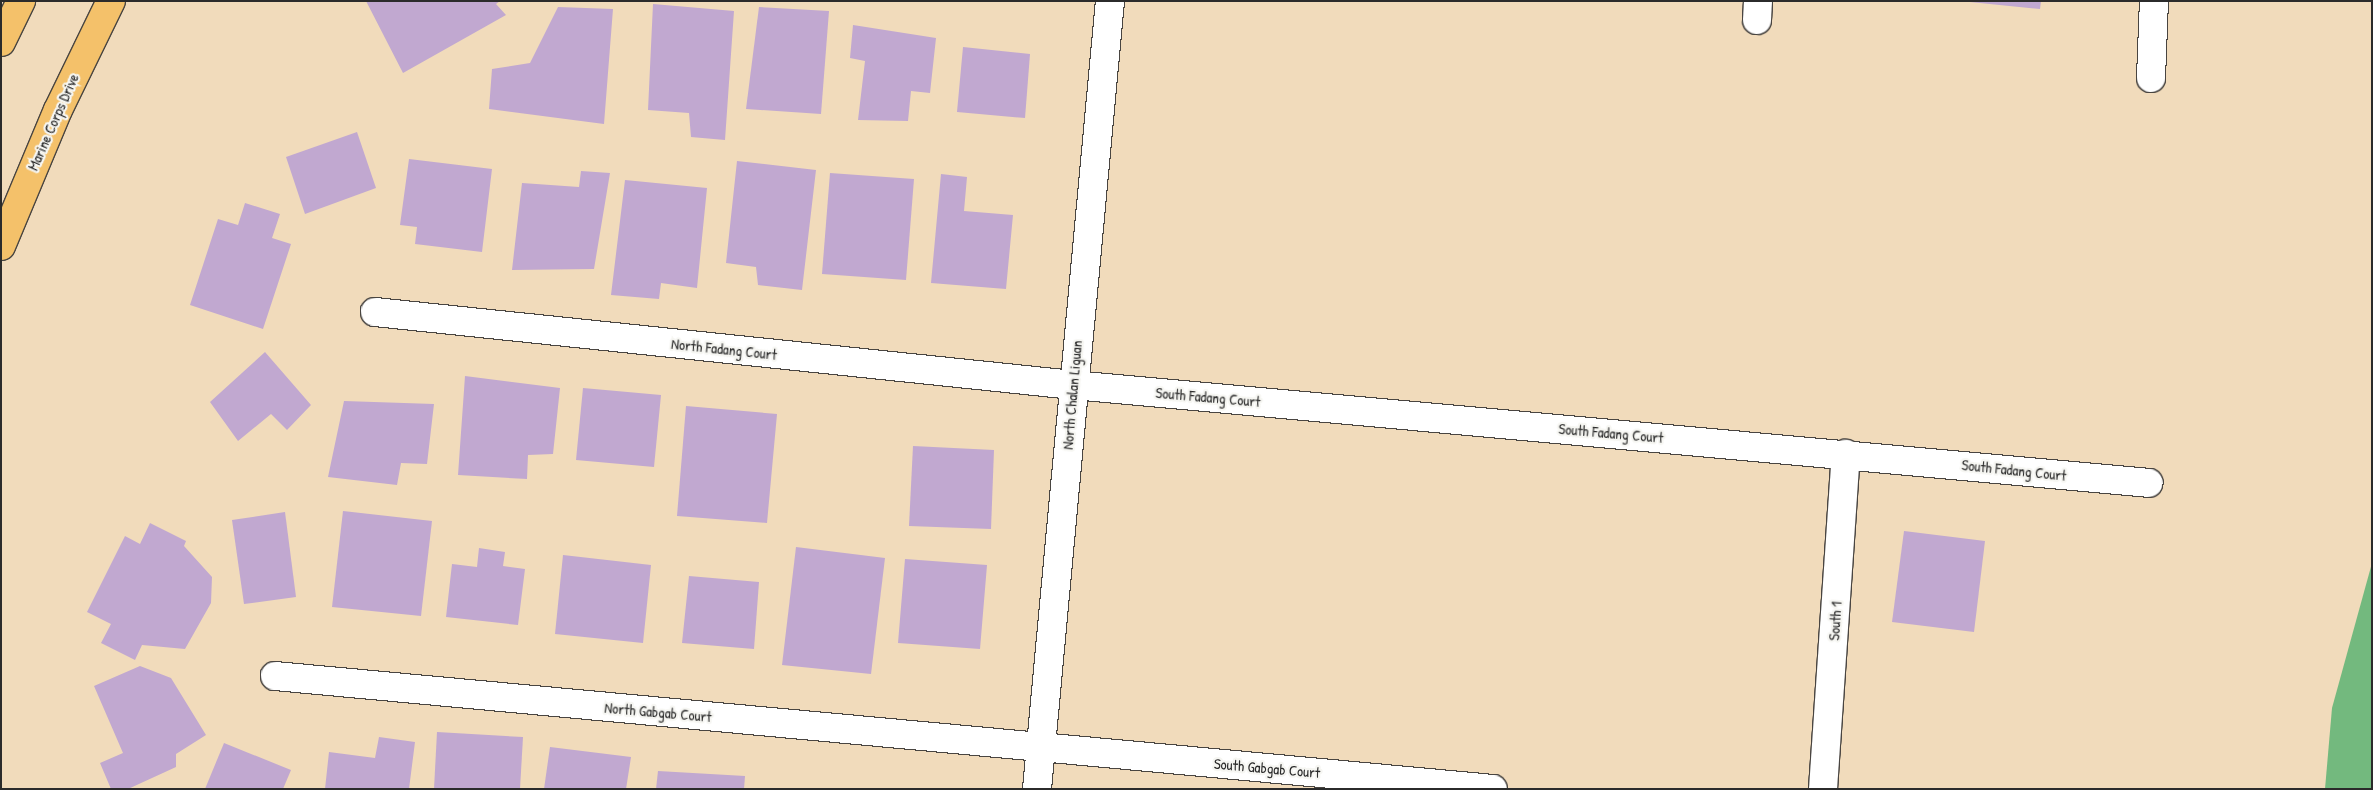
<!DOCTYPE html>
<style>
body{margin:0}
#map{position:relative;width:2373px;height:790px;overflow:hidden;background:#f1dbbb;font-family:"Patrick Hand",sans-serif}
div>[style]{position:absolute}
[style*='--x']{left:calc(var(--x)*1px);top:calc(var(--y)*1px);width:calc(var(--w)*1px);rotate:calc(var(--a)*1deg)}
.forest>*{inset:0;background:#73b97e}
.building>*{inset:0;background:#c1a8d0}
.roads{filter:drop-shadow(1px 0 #494541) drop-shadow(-1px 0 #494541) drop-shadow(0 1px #494541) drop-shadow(0 -1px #494541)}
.street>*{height:28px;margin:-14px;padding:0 14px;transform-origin:14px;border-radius:14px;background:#fff}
.primary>*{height:28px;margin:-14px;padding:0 14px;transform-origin:14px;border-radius:14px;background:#f4c16a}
span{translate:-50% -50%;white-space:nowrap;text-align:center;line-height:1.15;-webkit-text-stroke:4.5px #f6f6f2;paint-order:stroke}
.street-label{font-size:15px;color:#2b2b2b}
.frame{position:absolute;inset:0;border:2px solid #2b2b2b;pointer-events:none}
</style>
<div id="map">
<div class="forest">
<div style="clip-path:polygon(2372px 563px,2372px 789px,2325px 789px,2332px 708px)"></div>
</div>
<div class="building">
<div style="clip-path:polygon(366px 1px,500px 1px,496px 4px,506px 15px,403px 73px)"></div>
<div style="clip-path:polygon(1960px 1px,2041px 1px,2040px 9px)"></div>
<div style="clip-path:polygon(653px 4px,734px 11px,725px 140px,691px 137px,689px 113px,648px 110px)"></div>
<div style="clip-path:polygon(558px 7px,613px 9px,604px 124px,489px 109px,492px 69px,530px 63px)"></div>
<div style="clip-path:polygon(759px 7px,829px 11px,821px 114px,746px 109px)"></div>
<div style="clip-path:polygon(853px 25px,936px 38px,930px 93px,911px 91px,908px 121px,858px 120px,865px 61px,850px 58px)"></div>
<div style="clip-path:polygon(963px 47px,1030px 54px,1025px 118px,957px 112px)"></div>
<div style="clip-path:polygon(357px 132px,376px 188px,305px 214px,286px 157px)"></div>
<div style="clip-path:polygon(409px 159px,492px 169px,482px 252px,415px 244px,417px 227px,400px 225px)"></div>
<div style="clip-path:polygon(737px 161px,816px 170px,802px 290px,758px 285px,756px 267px,726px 263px)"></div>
<div style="clip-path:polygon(581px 171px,610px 173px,594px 269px,512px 270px,522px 183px,579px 187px)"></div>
<div style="clip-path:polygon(830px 173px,914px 179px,906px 280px,822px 274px)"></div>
<div style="clip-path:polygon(941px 174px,967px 177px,964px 211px,1013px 215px,1006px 289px,931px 283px)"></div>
<div style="clip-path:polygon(625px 180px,707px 188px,697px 288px,661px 283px,659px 299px,611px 295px)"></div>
<div style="clip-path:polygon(245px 203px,280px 214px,272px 238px,291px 244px,263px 329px,190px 305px,218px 219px,238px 225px)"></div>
<div style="clip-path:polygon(265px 352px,311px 405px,287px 430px,271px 414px,238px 441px,210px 402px)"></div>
<div style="clip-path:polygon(465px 376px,560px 388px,553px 454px,528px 455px,527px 479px,458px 475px)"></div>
<div style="clip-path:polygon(583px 388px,661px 395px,654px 467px,576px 460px)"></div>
<div style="clip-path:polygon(344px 401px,434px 404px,427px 464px,401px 463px,397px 485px,328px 477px)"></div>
<div style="clip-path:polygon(686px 406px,777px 414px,767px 523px,677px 516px)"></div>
<div style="clip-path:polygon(913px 446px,994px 450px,991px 529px,909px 526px)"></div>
<div style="clip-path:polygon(343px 511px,432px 521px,421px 616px,332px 607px)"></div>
<div style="clip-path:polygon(285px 512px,296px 597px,244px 604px,232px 520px)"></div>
<div style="clip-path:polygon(150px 523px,186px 541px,184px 546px,212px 577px,211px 603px,185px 649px,142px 645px,135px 660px,101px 643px,111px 624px,87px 612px,125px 536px,140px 544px)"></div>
<div style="clip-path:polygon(1904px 531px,1985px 541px,1974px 632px,1892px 622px)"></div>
<div style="clip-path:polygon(796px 547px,885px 558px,871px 674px,782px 665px)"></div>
<div style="clip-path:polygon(479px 548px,505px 552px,503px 566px,525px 569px,518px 625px,446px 617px,452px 564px,477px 567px)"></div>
<div style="clip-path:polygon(563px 555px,651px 565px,643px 643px,555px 634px)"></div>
<div style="clip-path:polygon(905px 559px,987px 565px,980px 649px,898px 643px)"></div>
<div style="clip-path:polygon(689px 576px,759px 582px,754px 649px,682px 643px)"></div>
<div style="clip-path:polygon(140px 666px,171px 678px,206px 735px,176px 754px,176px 767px,128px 789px,111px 789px,100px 763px,123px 753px,94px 686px)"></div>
<div style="clip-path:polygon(437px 732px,523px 737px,520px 789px,434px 789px)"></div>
<div style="clip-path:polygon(379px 737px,415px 742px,409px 789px,325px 789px,329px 752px,375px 758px)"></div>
<div style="clip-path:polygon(224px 743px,291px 770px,283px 789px,205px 789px)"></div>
<div style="clip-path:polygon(550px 747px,631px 757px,626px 789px,544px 789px)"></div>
<div style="clip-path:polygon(658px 771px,745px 776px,744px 789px,656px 789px)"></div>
</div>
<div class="roads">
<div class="street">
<div style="--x:1757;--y:20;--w:19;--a:-87"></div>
<div style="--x:2151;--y:78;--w:77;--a:-87.8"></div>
<div style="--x:375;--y:312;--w:702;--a:5.97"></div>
<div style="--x:1073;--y:385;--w:1080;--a:5.2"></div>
<div style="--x:275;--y:676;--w:1223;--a:5.3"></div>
<div style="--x:1037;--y:789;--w:791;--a:-84.71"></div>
<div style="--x:1823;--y:789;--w:336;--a:-86.1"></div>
</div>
<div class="primary">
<div style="--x:1;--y:42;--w:46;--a:-64"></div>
<div style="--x:1;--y:246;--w:147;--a:-67.3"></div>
<div style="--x:58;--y:110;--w:121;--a:-64.1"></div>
</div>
</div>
<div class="street-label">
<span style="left:53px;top:122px;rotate:-66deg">Marine Corps Drive</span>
<span style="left:724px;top:349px;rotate:6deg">North Fadang Court</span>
<span style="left:1072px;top:395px;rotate:-85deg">North Chalan Liguan</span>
<span style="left:1208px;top:397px;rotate:5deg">South Fadang Court</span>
<span style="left:1611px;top:433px;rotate:5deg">South Fadang Court</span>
<span style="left:2014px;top:470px;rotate:6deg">South Fadang Court</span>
<span style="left:1835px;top:621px;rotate:-86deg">South 1</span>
<span style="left:658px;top:712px;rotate:5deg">North Gabgab Court</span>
<span style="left:1267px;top:768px;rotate:5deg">South Gabgab Court</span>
</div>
<div class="frame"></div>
</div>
